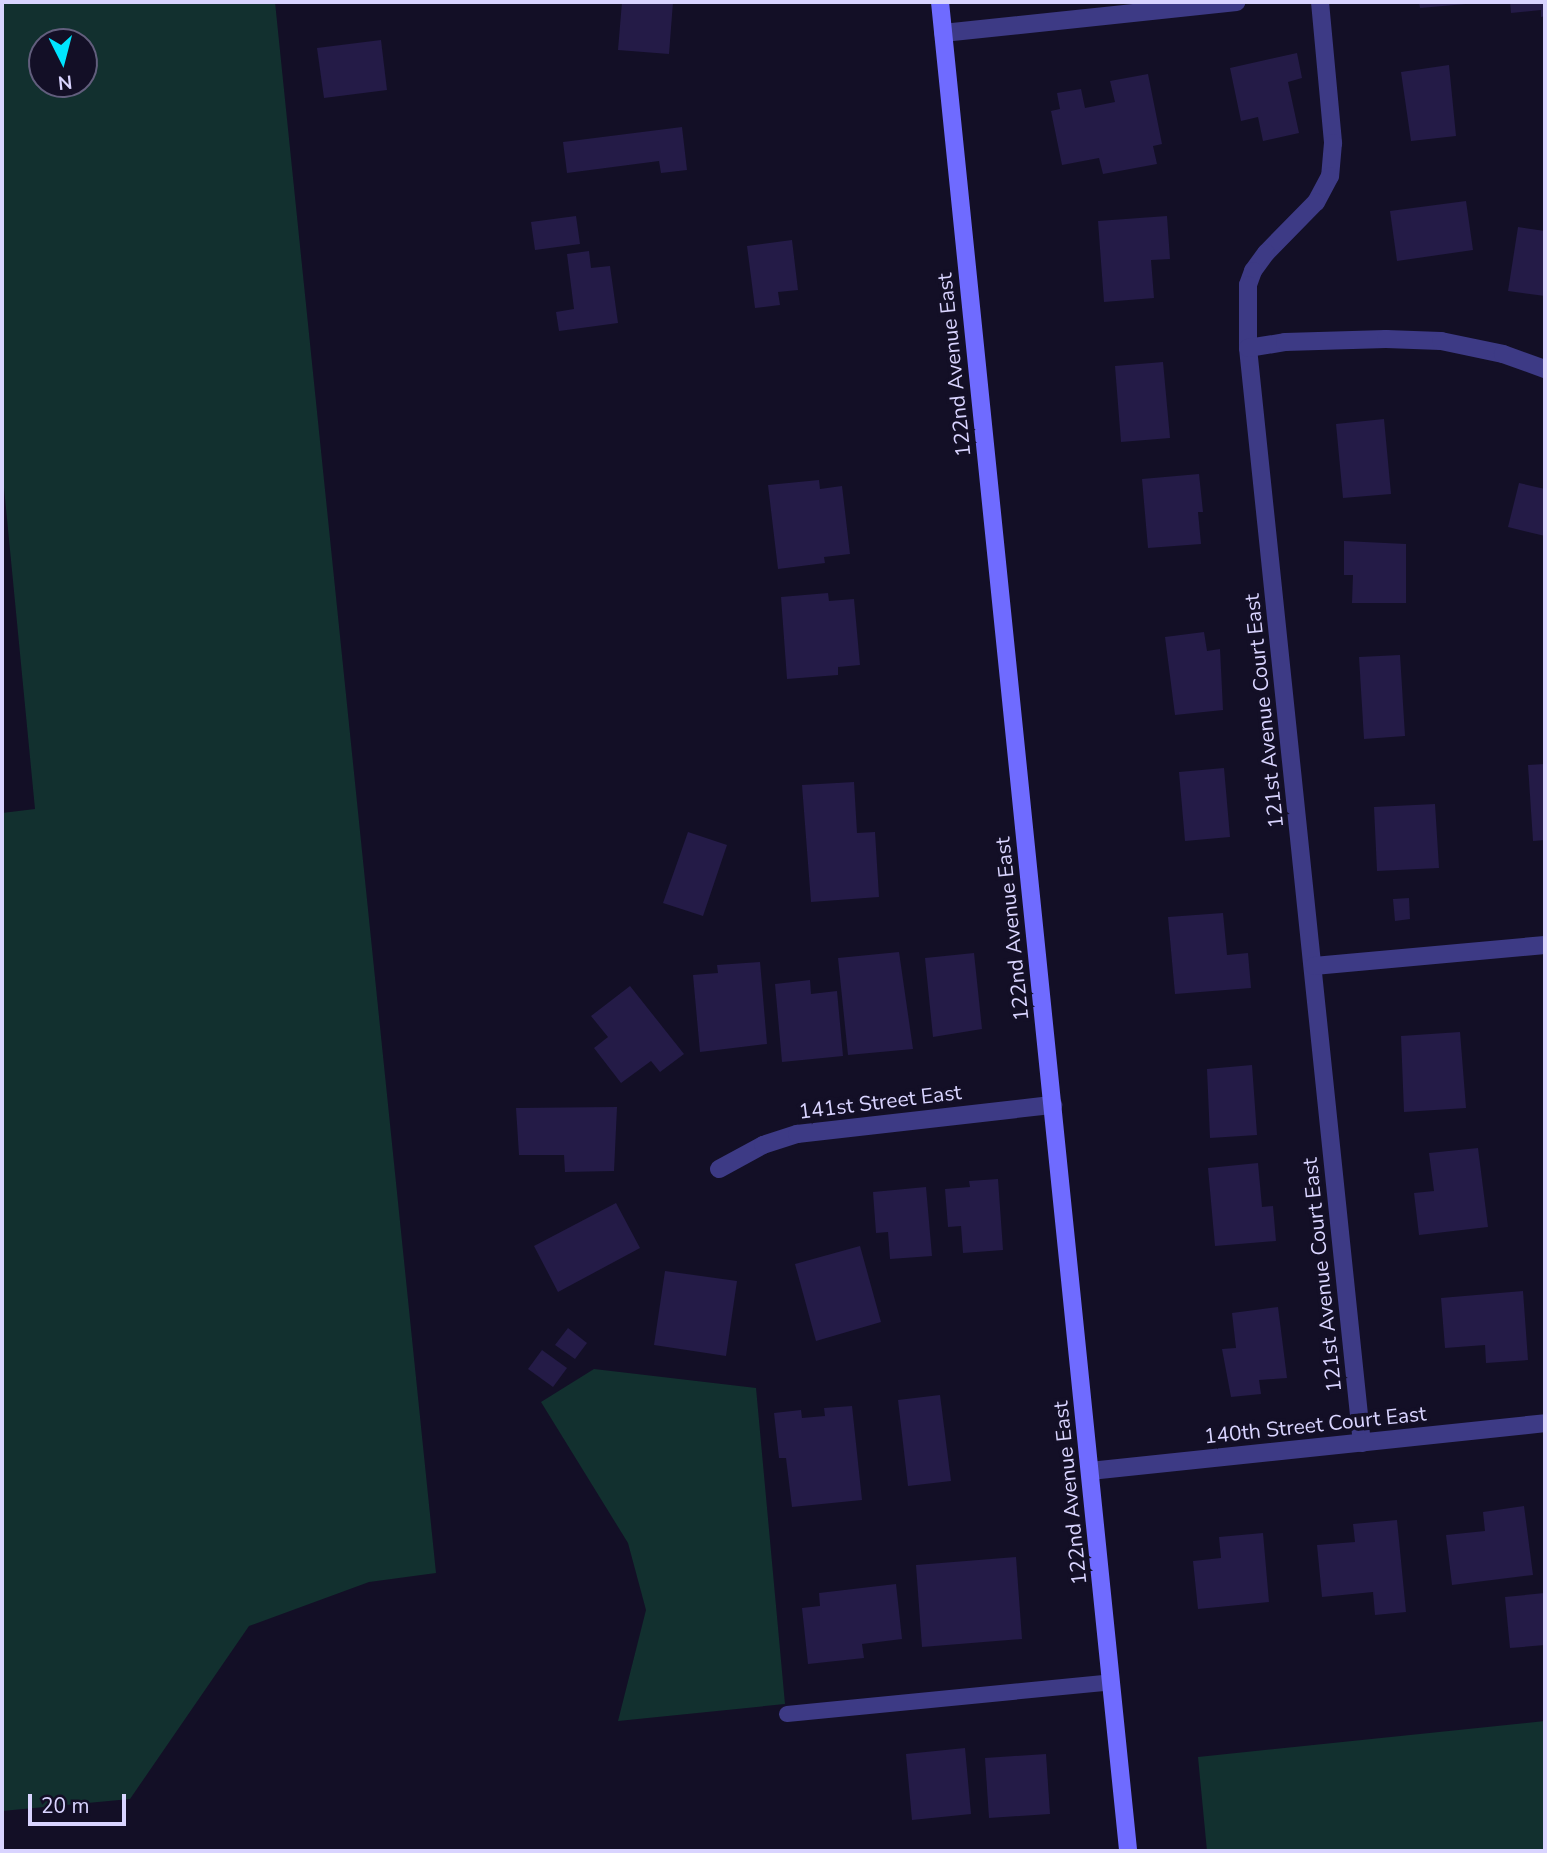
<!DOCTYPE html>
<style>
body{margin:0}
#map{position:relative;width:1547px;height:1853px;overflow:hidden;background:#130f26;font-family:"Nunito Sans",sans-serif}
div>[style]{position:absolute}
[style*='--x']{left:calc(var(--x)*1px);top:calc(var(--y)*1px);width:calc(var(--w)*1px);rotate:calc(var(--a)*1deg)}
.green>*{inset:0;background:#12302f}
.building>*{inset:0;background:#241b47}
.service>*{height:16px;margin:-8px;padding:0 8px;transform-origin:8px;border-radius:8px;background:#3d3a85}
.minor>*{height:18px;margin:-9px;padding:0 9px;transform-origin:9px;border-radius:9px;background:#3d3a85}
.secondary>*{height:18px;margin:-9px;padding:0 9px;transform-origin:9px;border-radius:9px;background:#6f6bff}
span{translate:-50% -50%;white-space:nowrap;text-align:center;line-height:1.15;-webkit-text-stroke:7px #130f26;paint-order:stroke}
.street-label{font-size:21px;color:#d9d4ff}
.frame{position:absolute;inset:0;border:4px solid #d9d4ff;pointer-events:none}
.north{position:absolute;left:28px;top:28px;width:70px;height:70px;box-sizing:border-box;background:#130f26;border:2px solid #625e7d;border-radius:50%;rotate:174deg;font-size:19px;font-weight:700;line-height:28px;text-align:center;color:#d9d4ff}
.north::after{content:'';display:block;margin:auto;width:24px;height:32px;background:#00e5ff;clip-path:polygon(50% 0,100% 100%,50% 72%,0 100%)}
.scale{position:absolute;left:28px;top:1794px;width:98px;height:32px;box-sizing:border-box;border:4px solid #d9d4ff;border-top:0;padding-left:9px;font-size:21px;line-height:24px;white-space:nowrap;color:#d9d4ff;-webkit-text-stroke:5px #130f26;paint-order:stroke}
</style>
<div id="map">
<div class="green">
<div style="clip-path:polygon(evenodd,2px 2px,275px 2px,436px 1573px,369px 1582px,249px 1626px,130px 1799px,2px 1811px,2px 813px,35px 809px,2px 467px,2px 2px,42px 42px,84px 42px,84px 84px,42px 84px,42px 42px)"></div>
<div style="clip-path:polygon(594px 1369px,756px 1388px,785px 1704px,618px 1721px,646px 1610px,628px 1543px,541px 1402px)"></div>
<div style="clip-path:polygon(1545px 1721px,1545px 1851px,1207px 1851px,1198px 1757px)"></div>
</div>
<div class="building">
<div style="clip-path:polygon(622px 2px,673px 2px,669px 54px,618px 50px)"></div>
<div style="clip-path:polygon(1419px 2px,1466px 2px,1466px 4px,1420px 8px)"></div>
<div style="clip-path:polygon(1510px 2px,1545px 2px,1545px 16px,1541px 17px,1541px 10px,1511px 13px)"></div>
<div style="clip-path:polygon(381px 40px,387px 90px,324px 98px,317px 48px)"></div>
<div style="clip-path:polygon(1297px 53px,1302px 78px,1288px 82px,1299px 133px,1263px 141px,1258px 117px,1241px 121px,1230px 68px)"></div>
<div style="clip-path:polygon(1449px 65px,1456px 136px,1411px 141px,1401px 72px)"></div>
<div style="clip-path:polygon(1148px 74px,1162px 144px,1153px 146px,1157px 164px,1103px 174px,1099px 158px,1062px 165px,1051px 111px,1060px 109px,1057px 93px,1081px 89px,1085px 108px,1115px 102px,1110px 81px)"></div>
<div style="clip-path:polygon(682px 127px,687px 170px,661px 173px,659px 161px,567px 173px,563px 142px)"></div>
<div style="clip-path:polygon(1466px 201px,1473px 250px,1397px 261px,1390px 211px)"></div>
<div style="clip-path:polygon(576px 216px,580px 244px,535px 250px,531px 222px)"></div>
<div style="clip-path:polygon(1167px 216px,1170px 259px,1151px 260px,1154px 298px,1104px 302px,1098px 221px)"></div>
<div style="clip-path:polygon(1518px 227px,1545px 231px,1545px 296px,1508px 291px)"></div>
<div style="clip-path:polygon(792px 240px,798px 290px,778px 292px,780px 305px,755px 308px,747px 246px)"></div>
<div style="clip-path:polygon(589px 251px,591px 268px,610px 266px,618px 323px,559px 331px,556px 312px,574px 309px,567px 254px)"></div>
<div style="clip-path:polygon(1163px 362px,1170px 438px,1121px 442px,1115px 366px)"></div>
<div style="clip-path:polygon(1384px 419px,1391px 494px,1343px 498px,1336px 424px)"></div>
<div style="clip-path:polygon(1199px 474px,1203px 512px,1198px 512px,1201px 544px,1148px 548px,1142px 479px)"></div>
<div style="clip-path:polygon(819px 480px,820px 489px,842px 486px,850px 554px,824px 557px,825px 563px,778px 569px,768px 485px)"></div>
<div style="clip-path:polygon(1519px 483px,1545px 489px,1545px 536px,1508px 527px)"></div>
<div style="clip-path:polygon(1344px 541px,1406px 544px,1406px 603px,1352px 603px,1353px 575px,1344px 575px)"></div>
<div style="clip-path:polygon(828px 593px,829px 601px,854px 599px,860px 665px,838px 667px,838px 675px,787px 679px,781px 597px)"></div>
<div style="clip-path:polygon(1204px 632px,1207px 651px,1220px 649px,1223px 710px,1175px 715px,1165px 637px)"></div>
<div style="clip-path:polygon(1400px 655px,1405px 736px,1364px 739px,1359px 657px)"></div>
<div style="clip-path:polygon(1545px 764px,1545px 840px,1533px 841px,1528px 765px)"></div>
<div style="clip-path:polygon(1224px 768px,1230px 837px,1185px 841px,1179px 772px)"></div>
<div style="clip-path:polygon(854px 782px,857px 833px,875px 832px,879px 897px,811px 902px,802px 785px)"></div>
<div style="clip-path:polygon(1435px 804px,1439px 868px,1377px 871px,1374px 807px)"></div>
<div style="clip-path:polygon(688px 832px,727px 845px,703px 916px,663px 903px)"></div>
<div style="clip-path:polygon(1409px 898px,1410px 919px,1395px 921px,1393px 899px)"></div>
<div style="clip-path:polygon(1223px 913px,1227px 955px,1248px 953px,1251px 988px,1175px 994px,1168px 917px)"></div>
<div style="clip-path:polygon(899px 952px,913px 1049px,848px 1055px,838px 958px)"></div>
<div style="clip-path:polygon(974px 953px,982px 1029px,933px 1037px,925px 958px)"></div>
<div style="clip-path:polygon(760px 962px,767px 1044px,700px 1052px,693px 975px,718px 973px,717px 965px)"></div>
<div style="clip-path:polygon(810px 980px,811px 994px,837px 991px,843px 1056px,782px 1062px,775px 984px)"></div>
<div style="clip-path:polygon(630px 986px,684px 1054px,660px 1072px,651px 1061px,621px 1083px,594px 1048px,608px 1037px,591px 1016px)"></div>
<div style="clip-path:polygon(1460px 1032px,1466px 1108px,1404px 1112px,1401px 1036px)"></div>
<div style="clip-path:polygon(1252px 1065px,1257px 1135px,1210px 1138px,1207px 1069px)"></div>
<div style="clip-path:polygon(617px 1107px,614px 1171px,565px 1172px,564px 1155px,519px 1155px,516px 1108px)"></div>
<div style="clip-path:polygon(1478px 1148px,1488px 1227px,1419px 1235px,1414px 1193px,1434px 1191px,1429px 1153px)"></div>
<div style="clip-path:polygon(1258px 1163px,1262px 1207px,1273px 1206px,1276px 1241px,1215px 1246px,1208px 1168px)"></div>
<div style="clip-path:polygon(998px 1179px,1003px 1250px,963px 1253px,961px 1226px,948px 1227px,945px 1189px,970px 1187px,969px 1181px)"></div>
<div style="clip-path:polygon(926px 1187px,932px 1256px,890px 1259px,888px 1232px,876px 1233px,873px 1192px)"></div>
<div style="clip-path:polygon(616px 1203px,640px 1248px,558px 1292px,534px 1246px)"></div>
<div style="clip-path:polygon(860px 1246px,881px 1322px,816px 1341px,795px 1264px)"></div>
<div style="clip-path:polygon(665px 1271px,737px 1281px,726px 1356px,654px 1345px)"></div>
<div style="clip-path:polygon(1523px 1291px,1528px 1360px,1486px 1363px,1485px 1345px,1445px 1348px,1441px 1298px)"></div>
<div style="clip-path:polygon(1278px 1307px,1287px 1378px,1259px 1380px,1261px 1394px,1231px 1397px,1222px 1349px,1236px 1348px,1232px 1313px)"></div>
<div style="clip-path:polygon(568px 1328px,587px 1343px,575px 1359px,555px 1345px)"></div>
<div style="clip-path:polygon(542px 1350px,567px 1368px,553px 1387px,528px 1369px)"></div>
<div style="clip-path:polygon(940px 1395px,951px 1481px,908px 1486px,898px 1400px)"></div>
<div style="clip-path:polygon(852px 1406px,862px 1500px,792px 1507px,786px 1458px,779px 1458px,774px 1413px,801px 1410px,802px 1418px,825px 1416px,824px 1408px)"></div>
<div style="clip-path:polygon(1524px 1506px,1533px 1575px,1452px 1585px,1446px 1535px,1485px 1531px,1483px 1512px)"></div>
<div style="clip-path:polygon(1397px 1520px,1406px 1612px,1375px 1615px,1373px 1592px,1322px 1597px,1317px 1545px,1355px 1542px,1353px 1524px)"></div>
<div style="clip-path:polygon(1263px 1533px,1269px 1602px,1198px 1609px,1193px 1561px,1221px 1558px,1219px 1537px)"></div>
<div style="clip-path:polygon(1016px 1557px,1022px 1639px,922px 1647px,916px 1565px)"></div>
<div style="clip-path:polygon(896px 1584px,902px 1639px,862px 1644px,864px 1658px,808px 1664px,802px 1608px,820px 1606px,819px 1593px)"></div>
<div style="clip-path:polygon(1545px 1593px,1545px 1645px,1510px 1648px,1505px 1597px)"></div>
<div style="clip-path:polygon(965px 1748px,971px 1814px,912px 1820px,906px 1754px)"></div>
<div style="clip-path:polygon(1046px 1754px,1050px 1814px,989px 1818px,985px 1758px)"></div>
</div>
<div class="service">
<div style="--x:787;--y:1714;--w:326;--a:-5.6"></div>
</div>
<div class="minor">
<div style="--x:1320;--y:2;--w:142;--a:84.7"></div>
<div style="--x:1333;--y:143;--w:33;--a:95"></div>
<div style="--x:1330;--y:176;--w:30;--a:118"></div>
<div style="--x:1316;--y:202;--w:71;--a:134.4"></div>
<div style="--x:1266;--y:253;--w:22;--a:126"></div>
<div style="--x:1253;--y:271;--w:15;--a:110"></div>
<div style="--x:1248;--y:285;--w:63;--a:90"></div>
<div style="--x:1248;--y:348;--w:1101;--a:84.06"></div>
<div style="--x:943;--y:33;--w:295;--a:-6"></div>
<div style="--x:1248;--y:348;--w:37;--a:-9"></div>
<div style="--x:1285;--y:342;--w:101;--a:-1.7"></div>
<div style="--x:1386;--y:339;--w:55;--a:2.1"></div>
<div style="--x:1441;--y:341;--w:63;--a:11.8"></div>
<div style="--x:1503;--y:354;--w:45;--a:19.7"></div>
<div style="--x:1314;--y:966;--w:232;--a:-5.2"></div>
<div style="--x:719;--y:1169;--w:50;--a:-28.6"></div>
<div style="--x:763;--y:1145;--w:36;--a:-18"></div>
<div style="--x:797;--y:1134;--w:258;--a:-6.5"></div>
<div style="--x:1090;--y:1471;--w:458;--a:-6"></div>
</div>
<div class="secondary">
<div style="--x:940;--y:2;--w:1859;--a:84.19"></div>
</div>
<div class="street-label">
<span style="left:954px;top:365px;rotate:-96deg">122nd Avenue East</span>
<span style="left:1264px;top:711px;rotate:-96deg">121st Avenue Court East</span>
<span style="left:1012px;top:929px;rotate:-96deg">122nd Avenue East</span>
<span style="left:880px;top:1102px;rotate:-7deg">141st Street East</span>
<span style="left:1322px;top:1275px;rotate:-96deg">121st Avenue Court East</span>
<span style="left:1315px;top:1425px;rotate:-6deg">140th Street Court East</span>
<span style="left:1070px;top:1493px;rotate:-96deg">122nd Avenue East</span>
</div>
<div class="frame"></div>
<div class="north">N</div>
<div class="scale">20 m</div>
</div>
